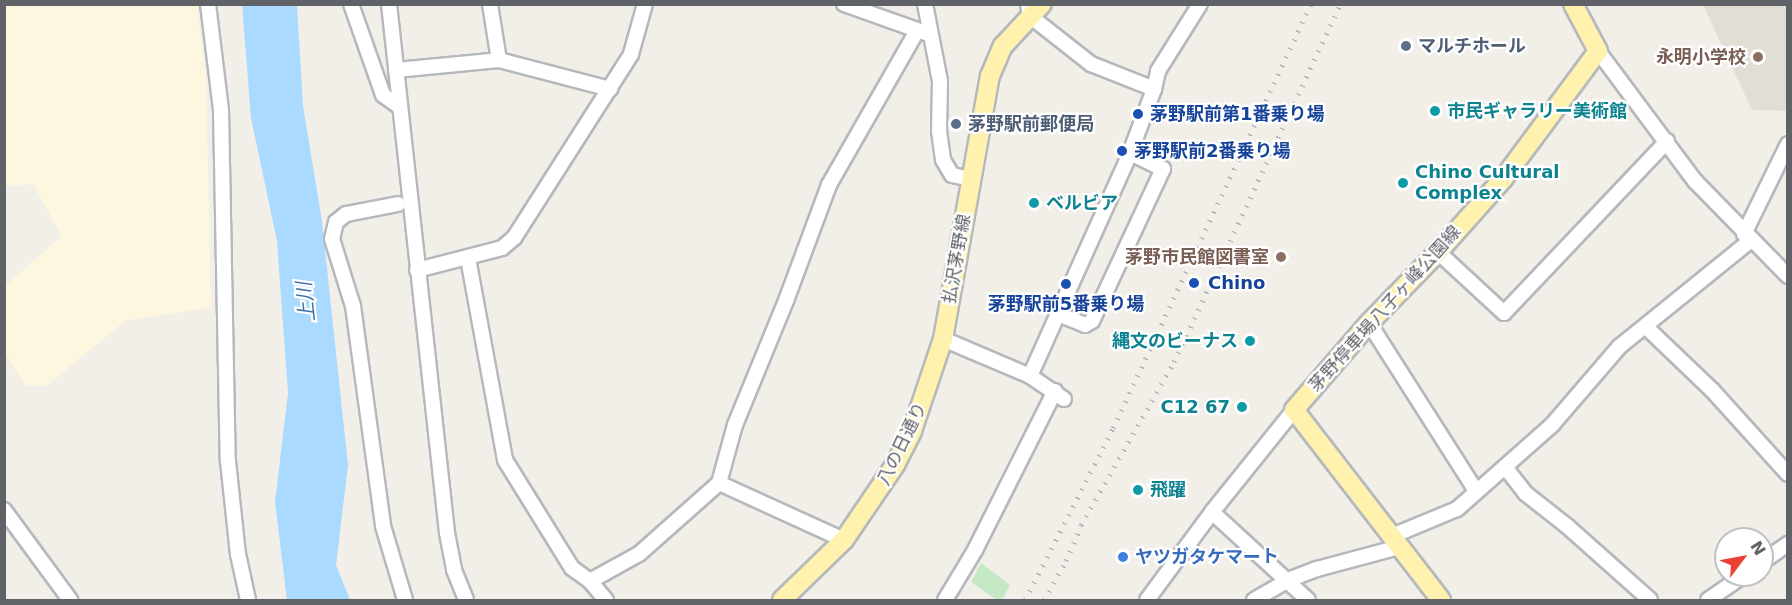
<!DOCTYPE html>
<meta charset="utf-8">
<style>
body{margin:0}
#map{position:relative;width:1792px;height:605px;overflow:hidden;background:#f1efe8;font-family:"DejaVu Sans","Noto Sans JP",sans-serif}
div>[style]{position:absolute}
[style*='--x']{left:calc(var(--x)*1px);top:calc(var(--y)*1px);width:calc(var(--w)*1px);rotate:calc(var(--a)*1deg)}
.commercial>*{inset:0;background:#fef7e0}
.education>*{inset:0;background:#e1ded6}
.green>*{inset:0;background:#c5e8c5}
.water>*{inset:0;background:#aadaff}
.roads{filter:drop-shadow(2px 0 #b5b8bc) drop-shadow(-2px 0 #b5b8bc) drop-shadow(0 2px #b5b8bc) drop-shadow(0 -2px #b5b8bc)}
.minor>*{height:14px;margin:-7px;padding:0 7px;transform-origin:7px;border-radius:7px;background:#fff}
.major>*{height:18px;margin:-9px;padding:0 9px;transform-origin:9px;border-radius:9px;background:#fff2af}
.rail>*{height:4.5px;margin-top:-2.25px;transform-origin:0;background:repeating-linear-gradient(90deg,#b6b7b8 0 1.5px,transparent 0 9.5px)}
.dots>*{width:16px;height:16px;translate:-50% -50%;box-sizing:border-box;border:3px solid #fff;border-radius:50%}
span{translate:-50% -50%;white-space:nowrap;text-align:center;line-height:1.15;-webkit-text-stroke:4.5px #fff;paint-order:stroke}
.service-label{font-size:18px;color:#4e5e75;font-weight:700}
.left{translate:0 -50%;text-align:left}
.education-label{font-size:18px;color:#785e54;font-weight:700}
.right{translate:-100% -50%;text-align:right}
.culture-label{font-size:18px;color:#0d838f;font-weight:700}
.transit-label{font-size:18px;color:#164399;font-weight:700}
.street-label{font-size:18px;color:#5f6368}
.shop-label{font-size:18px;color:#366cbe;font-weight:700}
.water-label{font-size:20px;color:#4174aa;font-style:italic}
.frame{position:absolute;inset:0;border:6px solid #5f6368;pointer-events:none}
.north{position:absolute;left:1714px;top:527px;width:60px;height:60px;box-sizing:border-box;background:#fff;border:2px solid #bfc1c3;border-radius:50%;rotate:58deg;font-size:16px;font-weight:700;line-height:24px;text-align:center;color:#5f6368}
.north::after{content:'';display:block;margin:auto;width:21px;height:27px;background:#ea4335;clip-path:polygon(50% 0,100% 100%,50% 72%,0 100%)}
</style>
<div id="map">
<div class="commercial">
<div style="clip-path:polygon(5px 4px,197px 5px,206px 79px,211px 307px,125px 321px,46px 386px,25px 385px,5px 353px,5px 286px,62px 236px,33px 184px,5px 186px)"></div>
</div>
<div class="education">
<div style="clip-path:polygon(1703px 5px,1787px 5px,1787px 111px,1752px 110px)"></div>
</div>
<div class="green">
<div style="clip-path:polygon(981px 563px,1010px 585px,1002px 600px,997px 600px,971px 582px)"></div>
</div>
<div class="water">
<div style="clip-path:polygon(242px 5px,297px 5px,303px 106px,322px 221px,348px 465px,336px 565px,350px 600px,287px 600px,275px 502px,288px 393px,277px 241px,251px 118px)"></div>
</div>
<div class="roads">
<div class="minor">
<div style="--x:208;--y:4;--w:107;--a:83"></div>
<div style="--x:221;--y:110;--w:351;--a:88.9"></div>
<div style="--x:228;--y:461;--w:94;--a:83.9"></div>
<div style="--x:238;--y:554;--w:47;--a:77.7"></div>
<div style="--x:351;--y:4;--w:96;--a:70.6"></div>
<div style="--x:383;--y:95;--w:19;--a:35"></div>
<div style="--x:389;--y:4;--w:532;--a:83.74"></div>
<div style="--x:447;--y:533;--w:38;--a:79"></div>
<div style="--x:454;--y:570;--w:32;--a:68"></div>
<div style="--x:490;--y:4;--w:57;--a:80.9"></div>
<div style="--x:844;--y:4;--w:87;--a:19.5"></div>
<div style="--x:925;--y:4;--w:78;--a:79"></div>
<div style="--x:940;--y:81;--w:50;--a:91.1"></div>
<div style="--x:939;--y:131;--w:29;--a:82"></div>
<div style="--x:943;--y:160;--w:17;--a:59"></div>
<div style="--x:952;--y:175;--w:19;--a:12"></div>
<div style="--x:1028;--y:4;--w:12;--a:81"></div>
<div style="--x:1030;--y:16;--w:78;--a:38.2"></div>
<div style="--x:1091;--y:64;--w:68;--a:21.6"></div>
<div style="--x:1598;--y:51;--w:162;--a:53.3"></div>
<div style="--x:1695;--y:181;--w:133;--a:45.6"></div>
<div style="--x:396;--y:70;--w:103;--a:-5.5"></div>
<div style="--x:499;--y:60;--w:115;--a:14.6"></div>
<div style="--x:398;--y:204;--w:53;--a:169.1"></div>
<div style="--x:346;--y:214;--w:13;--a:141"></div>
<div style="--x:336;--y:222;--w:17;--a:103"></div>
<div style="--x:332;--y:239;--w:70;--a:72.6"></div>
<div style="--x:353;--y:306;--w:222;--a:82.2"></div>
<div style="--x:383;--y:526;--w:77;--a:73.4"></div>
<div style="--x:1744;--y:234;--w:100;--a:-63.9"></div>
<div style="--x:1438;--y:252;--w:90;--a:42.7"></div>
<div style="--x:1504;--y:313;--w:237;--a:-46.5"></div>
<div style="--x:468;--y:258;--w:205;--a:79.6"></div>
<div style="--x:505;--y:460;--w:127;--a:58.2"></div>
<div style="--x:572;--y:568;--w:22;--a:36"></div>
<div style="--x:590;--y:581;--w:25;--a:50"></div>
<div style="--x:417;--y:270;--w:88;--a:-14.5"></div>
<div style="--x:502;--y:248;--w:16;--a:-40"></div>
<div style="--x:514;--y:238;--w:218;--a:-57.5"></div>
<div style="--x:631;--y:54;--w:52;--a:-74.4"></div>
<div style="--x:1058;--y:314;--w:29;--a:22"></div>
<div style="--x:1085;--y:325;--w:8;--a:-30"></div>
<div style="--x:1092;--y:321;--w:168;--a:-65"></div>
<div style="--x:1163;--y:169;--w:37;--a:-154"></div>
<div style="--x:1369;--y:323;--w:199;--a:57.5"></div>
<div style="--x:1646;--y:327;--w:91;--a:43.7"></div>
<div style="--x:1712;--y:390;--w:113;--a:47.9"></div>
<div style="--x:943;--y:339;--w:95;--a:23"></div>
<div style="--x:1030;--y:376;--w:41;--a:34.1"></div>
<div style="--x:1030;--y:376;--w:244;--a:-65.8"></div>
<div style="--x:1130;--y:153;--w:68;--a:-69.4"></div>
<div style="--x:1154;--y:89;--w:18;--a:-77"></div>
<div style="--x:1158;--y:71;--w:79;--a:-57.9"></div>
<div style="--x:1505;--y:467;--w:33;--a:52"></div>
<div style="--x:1525;--y:493;--w:53;--a:38.2"></div>
<div style="--x:1567;--y:526;--w:111;--a:41.7"></div>
<div style="--x:719;--y:483;--w:137;--a:24.5"></div>
<div style="--x:4;--y:510;--w:112;--a:53.7"></div>
<div style="--x:1212;--y:512;--w:130;--a:42.5"></div>
<div style="--x:1392;--y:536;--w:70;--a:-22.6"></div>
<div style="--x:1457;--y:509;--w:127;--a:-41.5"></div>
<div style="--x:1552;--y:425;--w:103;--a:-49.3"></div>
<div style="--x:1619;--y:347;--w:170;--a:-39"></div>
<div style="--x:1762;--y:562;--w:32;--a:-35"></div>
<div style="--x:590;--y:581;--w:56;--a:-28.9"></div>
<div style="--x:639;--y:554;--w:107;--a:-41.6"></div>
<div style="--x:719;--y:483;--w:60;--a:-74.6"></div>
<div style="--x:735;--y:425;--w:137;--a:-67.7"></div>
<div style="--x:787;--y:298;--w:121;--a:-69.6"></div>
<div style="--x:829;--y:185;--w:177;--a:-60.3"></div>
<div style="--x:945;--y:600;--w:58;--a:-59"></div>
<div style="--x:975;--y:550;--w:178;--a:-63.3"></div>
<div style="--x:1147;--y:600;--w:109;--a:-53.5"></div>
<div style="--x:1212;--y:512;--w:131;--a:-51.2"></div>
<div style="--x:1254;--y:600;--w:39;--a:-30"></div>
<div style="--x:1288;--y:580;--w:31;--a:-21"></div>
<div style="--x:1317;--y:569;--w:85;--a:-15"></div>
<div style="--x:1708;--y:600;--w:44;--a:-34.8"></div>
</div>
<div class="major">
<div style="--x:782;--y:600;--w:86;--a:-44.1"></div>
<div style="--x:844;--y:540;--w:91;--a:-55.8"></div>
<div style="--x:895;--y:465;--w:38;--a:-63"></div>
<div style="--x:912;--y:431;--w:97;--a:-71.4"></div>
<div style="--x:943;--y:339;--w:267;--a:-79.9"></div>
<div style="--x:990;--y:76;--w:33;--a:-67"></div>
<div style="--x:1003;--y:46;--w:57;--a:-47.1"></div>
<div style="--x:1441;--y:600;--w:240;--a:-127.7"></div>
<div style="--x:1294;--y:410;--w:115;--a:-49.2"></div>
<div style="--x:1369;--y:323;--w:99;--a:-45.8"></div>
<div style="--x:1438;--y:252;--w:98;--a:-48.3"></div>
<div style="--x:1503;--y:179;--w:159;--a:-53.4"></div>
<div style="--x:1598;--y:51;--w:53;--a:-118"></div>
</div>
</div>
<div class="rail">
<div style="--x:1025;--y:600;--w:193;--a:-62.9"></div>
<div style="--x:1113;--y:428;--w:468;--a:-65"></div>
<div style="--x:1044;--y:600;--w:45;--a:-60.6"></div>
<div style="--x:1066;--y:561;--w:39;--a:-67"></div>
<div style="--x:1081;--y:525;--w:188;--a:-60.3"></div>
<div style="--x:1174;--y:362;--w:395;--a:-65.1"></div>
</div>
<div class="dots">
<div style="left:1406px;top:46px;background:#5c6f8a"></div>
<div style="left:1758px;top:57px;background:#8d6e63"></div>
<div style="left:1435px;top:111px;background:#0f9aa8"></div>
<div style="left:1138px;top:114px;background:#1a4fb4"></div>
<div style="left:956px;top:124px;background:#5c6f8a"></div>
<div style="left:1122px;top:151px;background:#1a4fb4"></div>
<div style="left:1403px;top:183px;background:#0f9aa8"></div>
<div style="left:1034px;top:203px;background:#0f9aa8"></div>
<div style="left:1281px;top:257px;background:#8d6e63"></div>
<div style="left:1194px;top:283px;background:#1a4fb4"></div>
<div style="left:1066px;top:284px;background:#1a4fb4"></div>
<div style="left:1250px;top:341px;background:#0f9aa8"></div>
<div style="left:1242px;top:407px;background:#0f9aa8"></div>
<div style="left:1138px;top:490px;background:#0f9aa8"></div>
<div style="left:1123px;top:557px;background:#3f7fe0"></div>
</div>
<div class="service-label">
<span class="left" style="left:1418px;top:46px">マルチホール</span>
<span class="left" style="left:968px;top:124px">茅野駅前郵便局</span>
</div>
<div class="education-label">
<span class="right" style="left:1746px;top:57px">永明小学校</span>
<span class="right" style="left:1269px;top:257px">茅野市民館図書室</span>
</div>
<div class="culture-label">
<span class="left" style="left:1447px;top:111px">市民ギャラリー美術館</span>
<span class="left" style="left:1415px;top:183px">Chino Cultural<br>Complex</span>
<span class="left" style="left:1046px;top:203px">ベルビア</span>
<span class="right" style="left:1238px;top:341px">縄文のビーナス</span>
<span class="right" style="left:1230px;top:407px">C12 67</span>
<span class="left" style="left:1150px;top:490px">飛躍</span>
</div>
<div class="transit-label">
<span class="left" style="left:1150px;top:114px">茅野駅前第1番乗り場</span>
<span class="left" style="left:1134px;top:151px">茅野駅前2番乗り場</span>
<span class="left" style="left:1208px;top:283px">Chino</span>
<span style="left:1066px;top:304px">茅野駅前5番乗り場</span>
</div>
<div class="street-label">
<span style="left:957px;top:259px;rotate:-80deg">払沢茅野線</span>
<span style="left:1385px;top:309px;rotate:-48deg">茅野停車場八子ヶ峰公園線</span>
<span style="left:902px;top:444px;rotate:-64deg">八の日通り</span>
</div>
<div class="shop-label">
<span class="left" style="left:1135px;top:557px">ヤツガタケマート</span>
</div>
<div class="water-label">
<span style="left:306px;top:302px;rotate:-96deg">上川</span>
</div>
<div class="frame"></div>
<div class="north">N</div>
</div>
